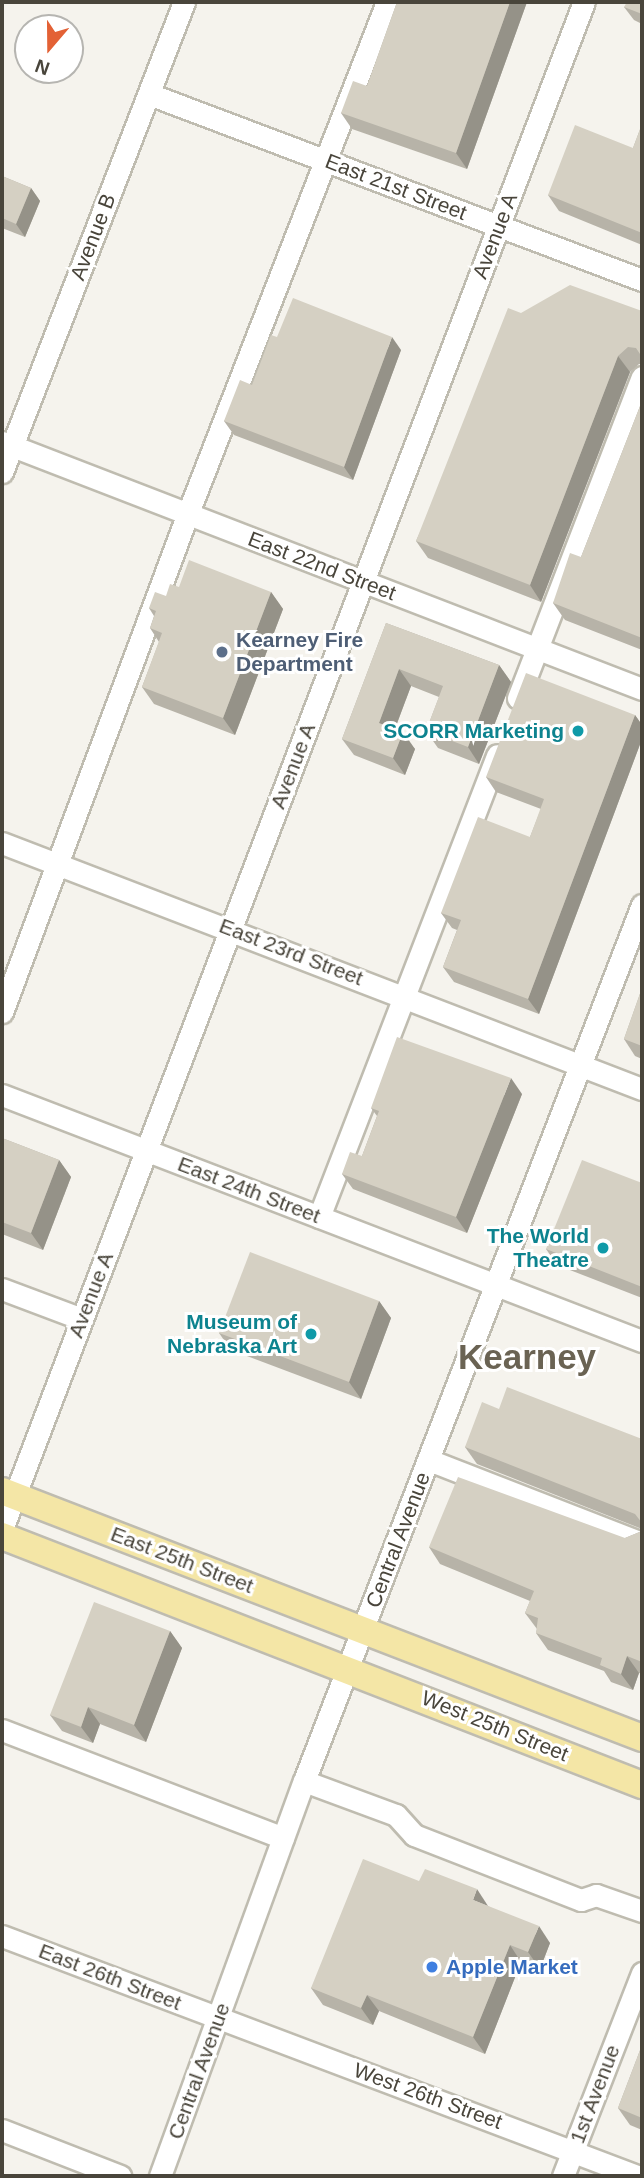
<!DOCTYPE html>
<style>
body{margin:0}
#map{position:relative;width:644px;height:2178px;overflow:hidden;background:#f5f3ed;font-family:Arial,sans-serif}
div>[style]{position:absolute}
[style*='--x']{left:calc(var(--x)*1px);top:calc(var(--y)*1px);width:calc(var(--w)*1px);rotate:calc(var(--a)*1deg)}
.roads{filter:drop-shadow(2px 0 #bfbcb0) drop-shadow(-2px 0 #bfbcb0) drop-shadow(0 2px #bfbcb0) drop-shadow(0 -2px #bfbcb0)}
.minor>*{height:21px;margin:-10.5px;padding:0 10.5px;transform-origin:10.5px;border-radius:10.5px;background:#fff}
.major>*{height:26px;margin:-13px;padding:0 13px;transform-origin:13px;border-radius:13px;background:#f4e6a6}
.wall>*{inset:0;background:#b7b3a8}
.shaded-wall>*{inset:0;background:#959288}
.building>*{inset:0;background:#d5d0c3}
.dots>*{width:19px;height:19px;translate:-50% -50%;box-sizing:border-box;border:4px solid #fff;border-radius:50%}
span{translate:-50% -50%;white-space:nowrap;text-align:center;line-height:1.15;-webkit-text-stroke:6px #fff;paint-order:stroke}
.street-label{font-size:21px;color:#49453b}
.service-label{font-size:21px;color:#4e5e75;font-weight:700}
.left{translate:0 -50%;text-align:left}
.culture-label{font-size:21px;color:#0d838f;font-weight:700}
.right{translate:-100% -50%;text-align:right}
.shop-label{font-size:21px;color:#366cbe;font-weight:700}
.town-label{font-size:35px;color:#6a6353;font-weight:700}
.frame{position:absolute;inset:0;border:4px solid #49453b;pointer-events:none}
.north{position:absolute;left:14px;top:14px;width:70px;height:70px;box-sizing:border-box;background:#fff;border:2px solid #b6b5b1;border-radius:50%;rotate:200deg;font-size:19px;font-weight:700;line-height:28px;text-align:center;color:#49453b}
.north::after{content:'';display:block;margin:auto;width:24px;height:32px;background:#e36135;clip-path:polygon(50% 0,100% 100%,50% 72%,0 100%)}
</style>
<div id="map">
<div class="roads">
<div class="minor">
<div style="--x:149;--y:94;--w:527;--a:20.67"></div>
<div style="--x:2;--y:442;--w:686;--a:21.1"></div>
<div style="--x:2;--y:472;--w:504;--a:-68.83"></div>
<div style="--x:518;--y:698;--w:344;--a:-68.9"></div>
<div style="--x:2;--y:843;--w:686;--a:21.03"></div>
<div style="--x:2;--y:1012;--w:533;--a:-69.56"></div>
<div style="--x:188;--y:513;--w:548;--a:-68.72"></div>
<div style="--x:2;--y:1095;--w:686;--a:21.03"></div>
<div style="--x:319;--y:1217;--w:495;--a:-68.9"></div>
<div style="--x:2;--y:1289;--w:85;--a:20.6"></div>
<div style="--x:429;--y:1460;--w:229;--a:21.3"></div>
<div style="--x:2;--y:1529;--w:1634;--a:-69.14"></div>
<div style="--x:2;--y:1730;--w:301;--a:21"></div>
<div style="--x:304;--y:1781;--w:98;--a:20.3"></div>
<div style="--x:396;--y:1815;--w:27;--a:48"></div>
<div style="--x:414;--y:1835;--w:179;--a:21.3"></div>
<div style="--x:581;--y:1900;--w:16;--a:-18"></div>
<div style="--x:596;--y:1895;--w:49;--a:19.2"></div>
<div style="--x:2;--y:1936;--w:679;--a:20.7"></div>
<div style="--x:2;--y:2130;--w:127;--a:21.3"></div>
<div style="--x:160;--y:2176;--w:420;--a:-70"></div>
<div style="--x:304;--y:1781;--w:939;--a:-68.9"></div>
<div style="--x:563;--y:2176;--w:218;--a:-68.7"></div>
</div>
<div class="major">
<div style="--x:2;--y:1491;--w:686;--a:21.1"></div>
<div style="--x:2;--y:1536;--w:687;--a:21.26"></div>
</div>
</div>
<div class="wall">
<div style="clip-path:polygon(397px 2px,527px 2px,467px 169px,352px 129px,341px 113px,367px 86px)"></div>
<div style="clip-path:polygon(642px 2px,642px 24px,634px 20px,624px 7px)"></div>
<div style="clip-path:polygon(642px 124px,642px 245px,559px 211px,548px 195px,633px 148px)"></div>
<div style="clip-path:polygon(2px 176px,31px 188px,40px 201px,25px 237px,2px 228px)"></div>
<div style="clip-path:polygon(642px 311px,642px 376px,640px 372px,641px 364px,639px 364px,630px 372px,541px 602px,428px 558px,416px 541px,521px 313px)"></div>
<div style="clip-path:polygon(277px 337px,401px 350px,353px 480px,234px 435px,224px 421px,252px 385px)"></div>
<div style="clip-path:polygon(642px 401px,642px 650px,565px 620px,553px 603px,581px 557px)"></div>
<div style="clip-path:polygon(271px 592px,283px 609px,235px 735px,154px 704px,142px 687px,159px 642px,150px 628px,154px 616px,149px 608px,166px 596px)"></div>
<div style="clip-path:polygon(386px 623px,499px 665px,511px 682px,479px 764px,438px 748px,426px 731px,439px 697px,411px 686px,395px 729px,415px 749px,405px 775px,354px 755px,342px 739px)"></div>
<div style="clip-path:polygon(635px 715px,642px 725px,642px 739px,539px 1014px,454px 982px,443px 967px,457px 930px,452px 928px,441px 913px,530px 837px,541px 809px,496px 792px,486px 777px)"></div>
<div style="clip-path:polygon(642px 988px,642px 1059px,635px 1056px,624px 1039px)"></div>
<div style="clip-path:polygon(522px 1094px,467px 1233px,353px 1189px,342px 1174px,362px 1156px,377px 1116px,371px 1108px)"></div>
<div style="clip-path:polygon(2px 1138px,59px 1160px,71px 1177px,43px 1250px,2px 1234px)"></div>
<div style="clip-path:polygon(642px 1183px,642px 1298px,557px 1265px,546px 1249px)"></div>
<div style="clip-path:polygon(379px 1301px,391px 1318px,361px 1399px,231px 1350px,219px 1333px)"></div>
<div style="clip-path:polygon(499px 1409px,642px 1439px,642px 1529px,477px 1464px,465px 1447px)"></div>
<div style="clip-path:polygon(642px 1531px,642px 1674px,639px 1673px,633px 1690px,611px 1682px,604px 1671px,548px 1650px,536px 1633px,537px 1629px,525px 1613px,530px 1601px,440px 1564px,429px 1547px,625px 1538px)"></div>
<div style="clip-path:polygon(170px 1631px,182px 1648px,146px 1742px,100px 1724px,93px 1743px,62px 1731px,50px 1715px)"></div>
<div style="clip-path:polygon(419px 1881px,488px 1906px,550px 1943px,540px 1969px,521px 1962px,485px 2054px,379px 2011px,373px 2025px,323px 2005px,311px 1988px)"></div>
<div style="clip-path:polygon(642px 2045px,642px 2130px,630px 2125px,618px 2108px)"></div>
</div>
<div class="shaded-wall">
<div style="clip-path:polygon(510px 2px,527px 2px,467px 169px,456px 153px)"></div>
<div style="clip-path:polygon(31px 188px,40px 201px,25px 237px,16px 224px)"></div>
<div style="clip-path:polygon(392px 337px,401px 350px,353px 480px,344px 467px)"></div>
<div style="clip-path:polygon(618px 356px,630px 372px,541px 602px,530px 585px)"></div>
<div style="clip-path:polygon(271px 592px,283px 609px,235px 735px,223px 718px)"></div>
<div style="clip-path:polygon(499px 665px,511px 682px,479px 764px,468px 747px)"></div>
<div style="clip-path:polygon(399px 669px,411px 686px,391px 739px,379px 723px)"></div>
<div style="clip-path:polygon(635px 715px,642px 725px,642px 739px,539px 1014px,528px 999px)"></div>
<div style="clip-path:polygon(403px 732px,415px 749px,405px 775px,393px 758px)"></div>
<div style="clip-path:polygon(511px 1078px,522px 1094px,467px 1233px,456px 1217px)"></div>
<div style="clip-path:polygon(59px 1160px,71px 1177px,43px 1250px,31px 1233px)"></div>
<div style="clip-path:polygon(379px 1301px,391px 1318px,361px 1399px,349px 1382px)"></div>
<div style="clip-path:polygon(170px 1631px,182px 1648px,146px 1742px,134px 1725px)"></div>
<div style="clip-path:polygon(627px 1656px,639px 1673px,633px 1690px,621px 1674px)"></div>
<div style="clip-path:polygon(88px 1707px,100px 1724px,93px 1743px,81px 1727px)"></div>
<div style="clip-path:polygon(477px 1889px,488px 1906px,473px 1900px)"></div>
<div style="clip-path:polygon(539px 1926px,550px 1943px,540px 1969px,528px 1952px)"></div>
<div style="clip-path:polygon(510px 1945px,521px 1962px,485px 2054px,473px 2037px)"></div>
<div style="clip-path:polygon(367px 1995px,379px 2011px,373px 2025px,361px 2008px)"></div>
</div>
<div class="building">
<div style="clip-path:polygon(397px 2px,510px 2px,456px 153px,341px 113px,353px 81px,367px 86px)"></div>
<div style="clip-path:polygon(627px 2px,642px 2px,642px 14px,624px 7px)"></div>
<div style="clip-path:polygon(642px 124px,642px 233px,548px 195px,575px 125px,633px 148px)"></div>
<div style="clip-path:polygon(2px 176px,31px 188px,16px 224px,2px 218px)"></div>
<div style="clip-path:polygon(570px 285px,642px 311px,642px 357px,636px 348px,628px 347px,618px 356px,530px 585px,416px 541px,508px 308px,521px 313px)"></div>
<div style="clip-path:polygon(293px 298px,392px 337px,344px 467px,224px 421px,240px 380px,252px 385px,271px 335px,277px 337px)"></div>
<div style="clip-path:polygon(642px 401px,642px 638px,553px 603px,570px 553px,581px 557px)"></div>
<div style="clip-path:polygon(189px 560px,271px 592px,223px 718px,142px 687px,162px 633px,150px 628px,156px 611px,149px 608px,155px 592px,166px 596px,170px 584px,179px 587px)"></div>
<div style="clip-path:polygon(386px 623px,499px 665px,468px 747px,426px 731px,443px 686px,399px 669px,379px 723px,403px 732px,393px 758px,342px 739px)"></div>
<div style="clip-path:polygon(526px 673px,635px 715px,528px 999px,443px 967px,461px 920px,441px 913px,478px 817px,530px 837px,544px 799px,486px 777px)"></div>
<div style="clip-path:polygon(642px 988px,642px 1046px,624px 1039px)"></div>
<div style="clip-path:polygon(397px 1037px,511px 1078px,456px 1217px,342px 1174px,350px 1152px,362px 1156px,379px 1111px,371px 1108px)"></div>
<div style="clip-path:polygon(2px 1138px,59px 1160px,31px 1233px,2px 1222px)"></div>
<div style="clip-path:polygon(582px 1160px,642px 1183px,642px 1287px,546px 1249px)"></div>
<div style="clip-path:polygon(250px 1252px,379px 1301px,349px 1382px,219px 1333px)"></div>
<div style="clip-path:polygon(507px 1387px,642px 1439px,642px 1523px,635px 1514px,465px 1447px,482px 1402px,499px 1409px)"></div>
<div style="clip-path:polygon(458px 1477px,625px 1538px,642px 1531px,642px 1662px,627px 1656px,621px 1674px,600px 1665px,602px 1658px,536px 1633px,538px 1618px,525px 1613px,534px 1591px,429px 1547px)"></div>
<div style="clip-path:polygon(94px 1602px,170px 1631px,134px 1725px,88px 1707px,81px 1727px,50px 1715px)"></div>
<div style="clip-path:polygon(363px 1859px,419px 1881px,425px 1869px,477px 1889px,473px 1900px,539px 1926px,528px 1952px,510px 1945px,473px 2037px,367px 1995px,361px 2008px,311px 1988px)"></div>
<div style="clip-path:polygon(642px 2045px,642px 2118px,618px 2108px)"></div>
</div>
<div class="dots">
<div style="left:222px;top:652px;background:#5c6f8a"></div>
<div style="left:578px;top:731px;background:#0f9aa8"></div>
<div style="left:603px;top:1248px;background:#0f9aa8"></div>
<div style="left:311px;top:1334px;background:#0f9aa8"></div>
<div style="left:432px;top:1967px;background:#3f7fe0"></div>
</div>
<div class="street-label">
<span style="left:396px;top:187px;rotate:21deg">East 21st Street</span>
<span style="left:495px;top:236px;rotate:-69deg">Avenue A</span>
<span style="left:93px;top:237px;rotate:-69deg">Avenue B</span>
<span style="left:322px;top:566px;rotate:21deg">East 22nd Street</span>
<span style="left:293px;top:766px;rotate:-69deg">Avenue A</span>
<span style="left:291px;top:952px;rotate:21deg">East 23rd Street</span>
<span style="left:249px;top:1190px;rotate:21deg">East 24th Street</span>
<span style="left:91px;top:1295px;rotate:-69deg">Avenue A</span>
<span style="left:398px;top:1540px;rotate:-69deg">Central Avenue</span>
<span style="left:182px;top:1560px;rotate:21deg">East 25th Street</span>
<span style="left:495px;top:1726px;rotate:22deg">West 25th Street</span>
<span style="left:110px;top:1977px;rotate:21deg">East 26th Street</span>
<span style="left:199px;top:2071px;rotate:-70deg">Central Avenue</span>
<span style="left:595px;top:2094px;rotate:-69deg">1st Avenue</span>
<span style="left:428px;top:2096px;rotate:20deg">West 26th Street</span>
</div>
<div class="service-label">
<span class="left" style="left:236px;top:652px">Kearney Fire<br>Department</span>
</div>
<div class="culture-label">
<span class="right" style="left:564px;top:731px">SCORR Marketing</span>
<span class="right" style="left:589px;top:1248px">The World<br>Theatre</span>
<span class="right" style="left:297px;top:1334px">Museum of<br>Nebraska Art</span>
</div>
<div class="shop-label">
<span class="left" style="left:446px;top:1967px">Apple Market</span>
</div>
<div class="town-label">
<span style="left:527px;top:1357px">Kearney</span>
</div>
<div class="frame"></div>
<div class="north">N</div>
</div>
